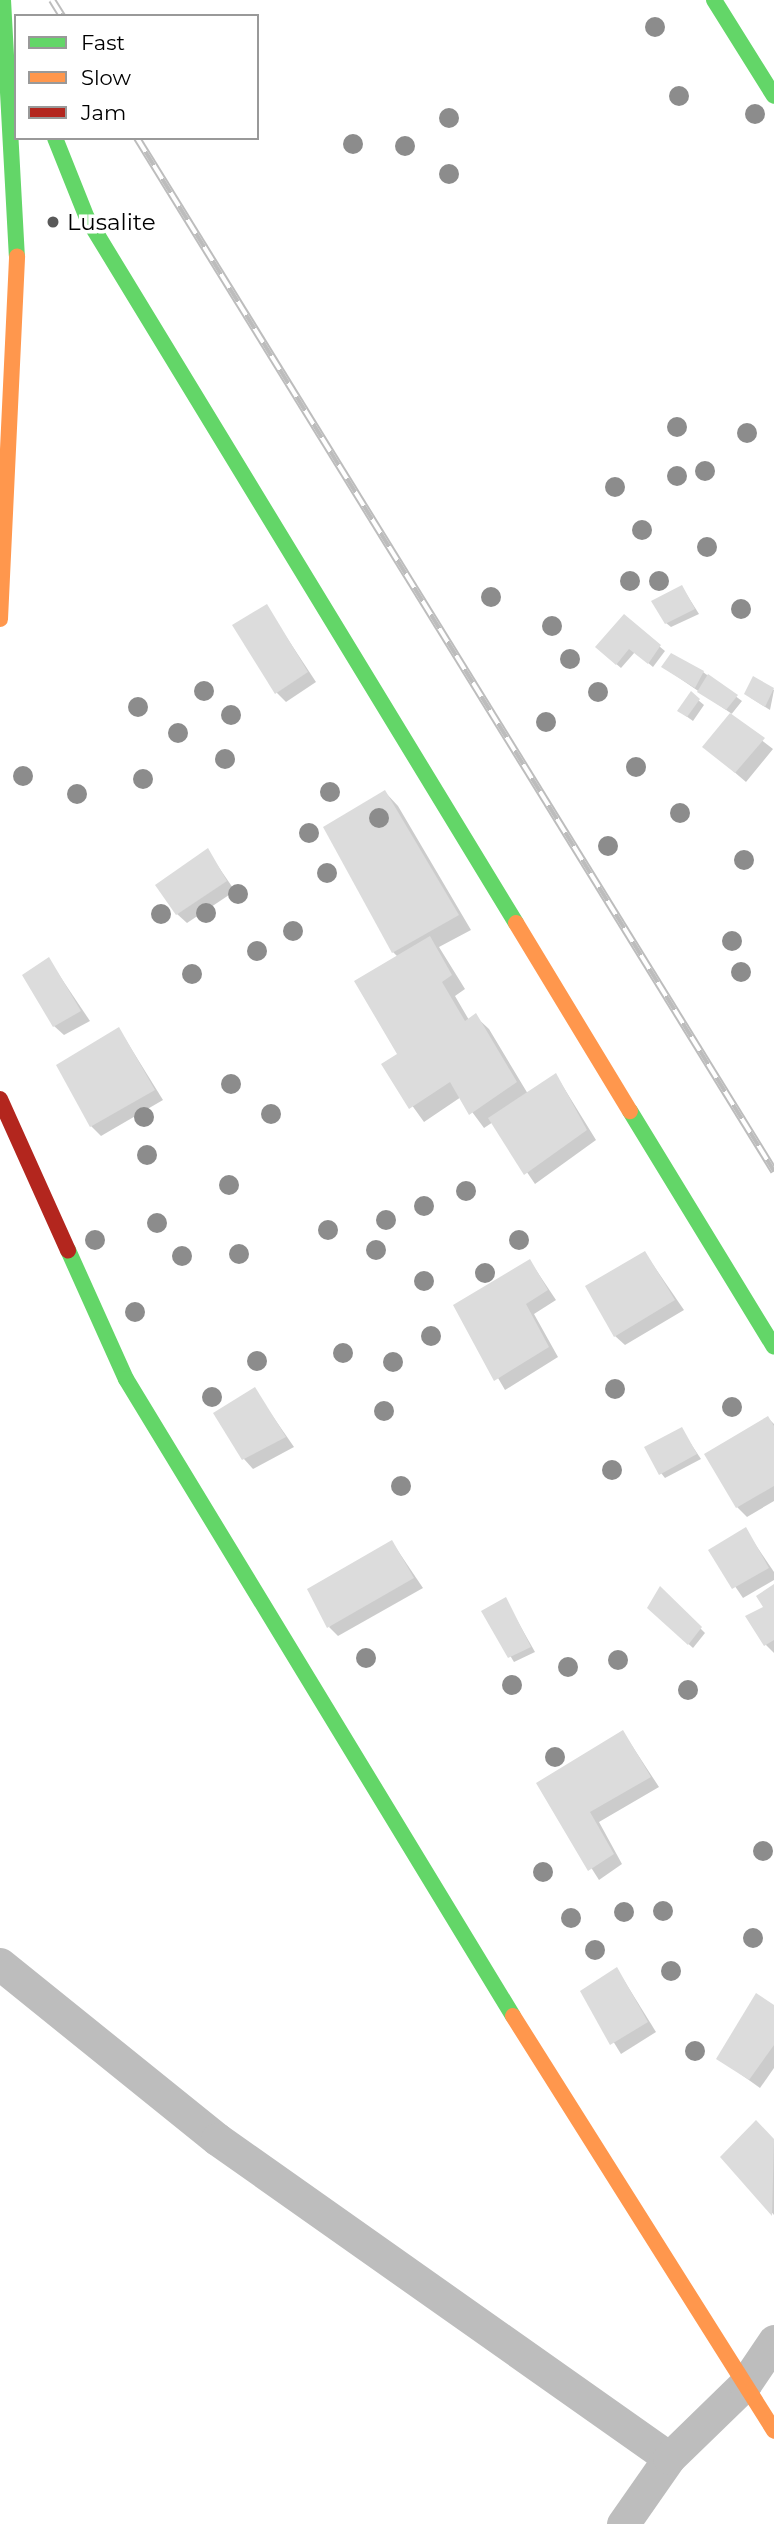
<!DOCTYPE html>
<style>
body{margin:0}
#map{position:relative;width:774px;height:2524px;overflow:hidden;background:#fff;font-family:Montserrat,sans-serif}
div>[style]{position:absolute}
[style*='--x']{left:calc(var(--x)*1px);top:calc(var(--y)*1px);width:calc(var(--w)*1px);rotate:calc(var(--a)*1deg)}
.shadow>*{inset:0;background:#0003}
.building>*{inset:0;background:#dcdcdc}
.street>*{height:33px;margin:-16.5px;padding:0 16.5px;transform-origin:16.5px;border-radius:16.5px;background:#bdbdbd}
.fast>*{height:16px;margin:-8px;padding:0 8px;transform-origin:8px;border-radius:8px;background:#63d668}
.slow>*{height:16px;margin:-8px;padding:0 8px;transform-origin:8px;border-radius:8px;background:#ff974d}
.jam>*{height:16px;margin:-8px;padding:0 8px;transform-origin:8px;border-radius:8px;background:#b3261e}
.rail>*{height:8px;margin-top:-4px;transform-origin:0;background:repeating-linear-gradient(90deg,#fff 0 16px,#bdbdbd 0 32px);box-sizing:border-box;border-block:2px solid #bdbdbd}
.trees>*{width:20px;height:20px;margin:-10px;border-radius:50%;background:#8c8c8c}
.dots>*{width:19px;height:19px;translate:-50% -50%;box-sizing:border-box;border:4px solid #fff;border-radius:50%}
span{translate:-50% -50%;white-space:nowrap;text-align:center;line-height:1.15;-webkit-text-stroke:7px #fff;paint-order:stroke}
.poi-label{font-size:23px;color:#000}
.left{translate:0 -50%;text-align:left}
.legend{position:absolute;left:14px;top:14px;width:245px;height:126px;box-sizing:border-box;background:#fff;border:2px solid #999;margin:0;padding:9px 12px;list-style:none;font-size:21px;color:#000}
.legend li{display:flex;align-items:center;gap:14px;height:35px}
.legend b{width:35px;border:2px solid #999}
</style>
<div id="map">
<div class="shadow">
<div style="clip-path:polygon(682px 587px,699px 614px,671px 627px,666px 623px)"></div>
<div style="clip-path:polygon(266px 606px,316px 682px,286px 702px,277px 693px)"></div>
<div style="clip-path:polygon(624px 617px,665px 651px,653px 667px,635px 652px,621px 668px,602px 652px)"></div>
<div style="clip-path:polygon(663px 667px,703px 672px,742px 701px,730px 716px,773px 749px,746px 782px,705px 747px,732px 714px)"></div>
<div style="clip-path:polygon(754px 679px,774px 690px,770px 710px,751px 698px)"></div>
<div style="clip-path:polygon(691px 694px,704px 705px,693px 721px,679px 711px)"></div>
<div style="clip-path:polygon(385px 792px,398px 806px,471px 930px,439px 947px,465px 989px,455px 996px,469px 1020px,475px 1016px,489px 1029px,528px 1094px,556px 1075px,596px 1140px,535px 1184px,493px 1122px,484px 1128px,461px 1097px,424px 1122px,383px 1065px,399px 1054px,398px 957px,393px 952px)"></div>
<div style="clip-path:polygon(207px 850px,235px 891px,187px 923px,177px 914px)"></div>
<div style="clip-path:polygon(49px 960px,90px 1021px,64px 1035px,54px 1026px)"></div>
<div style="clip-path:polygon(119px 1029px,163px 1100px,101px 1136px,91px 1126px)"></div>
<div style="clip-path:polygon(645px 1253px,684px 1310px,625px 1345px,615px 1336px)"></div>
<div style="clip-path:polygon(530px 1261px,556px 1300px,534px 1314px,558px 1357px,505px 1390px,456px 1306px)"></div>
<div style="clip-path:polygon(254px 1389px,294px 1447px,253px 1469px,244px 1459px)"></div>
<div style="clip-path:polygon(768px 1418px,774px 1424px,774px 1501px,747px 1517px,737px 1507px)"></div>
<div style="clip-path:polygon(681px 1429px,701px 1459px,665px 1478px,661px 1473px)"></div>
<div style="clip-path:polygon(745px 1529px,774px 1572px,774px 1580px,743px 1598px,711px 1551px)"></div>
<div style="clip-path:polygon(392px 1542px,423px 1588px,338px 1636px,329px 1627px)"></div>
<div style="clip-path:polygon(774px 1586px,774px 1653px,766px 1645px)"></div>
<div style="clip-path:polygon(661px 1589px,705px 1633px,693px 1648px,649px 1608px)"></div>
<div style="clip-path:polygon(505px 1599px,535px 1652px,514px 1662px,483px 1611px)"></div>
<div style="clip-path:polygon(623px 1732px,659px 1787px,599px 1822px,622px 1864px,599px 1880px,538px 1784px)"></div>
<div style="clip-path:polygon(617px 1969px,656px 2032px,621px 2054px,582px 1991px)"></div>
<div style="clip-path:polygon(774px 2007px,774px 2068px,760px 2088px,718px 2058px)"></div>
<div style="clip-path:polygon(756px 2123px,774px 2141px,774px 2215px,722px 2157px)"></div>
</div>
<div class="building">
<div style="clip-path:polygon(682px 585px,695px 609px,665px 624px,651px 601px)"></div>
<div style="clip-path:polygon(267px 604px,308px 672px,275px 694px,232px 625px)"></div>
<div style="clip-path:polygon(624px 614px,661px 645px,648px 664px,629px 649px,616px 665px,595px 647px)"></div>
<div style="clip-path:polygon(671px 653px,704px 671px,695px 688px,661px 667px)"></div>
<div style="clip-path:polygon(708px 674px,738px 695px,726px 710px,697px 692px)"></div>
<div style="clip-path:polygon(753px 676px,774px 688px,765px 707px,744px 694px)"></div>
<div style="clip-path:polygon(691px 691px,700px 699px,687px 717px,677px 711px)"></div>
<div style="clip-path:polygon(730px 713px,765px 738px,735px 773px,702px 747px)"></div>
<div style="clip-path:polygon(385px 790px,459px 915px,392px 953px,323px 827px)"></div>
<div style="clip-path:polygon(208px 848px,227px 881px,176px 915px,155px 885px)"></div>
<div style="clip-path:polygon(430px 936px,452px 975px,442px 982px,465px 1021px,476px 1013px,517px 1082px,469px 1115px,450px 1082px,409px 1109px,381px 1064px,397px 1054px,354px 981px)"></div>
<div style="clip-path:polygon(49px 957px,81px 1011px,53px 1027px,22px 975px)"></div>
<div style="clip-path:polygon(119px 1027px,155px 1090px,90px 1127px,56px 1065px)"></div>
<div style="clip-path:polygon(556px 1073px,587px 1130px,524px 1175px,488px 1118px)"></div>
<div style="clip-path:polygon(645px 1251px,675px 1300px,614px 1337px,585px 1286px)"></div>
<div style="clip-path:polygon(530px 1259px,548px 1290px,526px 1304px,549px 1347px,494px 1381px,453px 1305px)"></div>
<div style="clip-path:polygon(255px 1387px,286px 1437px,242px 1460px,213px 1413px)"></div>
<div style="clip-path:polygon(768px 1416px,774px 1426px,774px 1486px,736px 1508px,704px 1454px)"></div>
<div style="clip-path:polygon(682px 1427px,697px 1454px,659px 1475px,644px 1447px)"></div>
<div style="clip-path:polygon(746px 1527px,769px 1568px,732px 1589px,708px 1550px)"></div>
<div style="clip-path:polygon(392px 1540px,414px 1578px,327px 1628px,307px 1589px)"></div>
<div style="clip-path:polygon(774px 1584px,774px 1640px,764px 1646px,745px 1616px,763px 1607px,756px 1596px)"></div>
<div style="clip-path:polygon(660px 1586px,702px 1627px,688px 1645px,647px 1608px)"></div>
<div style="clip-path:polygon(506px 1597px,531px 1647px,508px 1658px,481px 1611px)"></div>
<div style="clip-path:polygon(623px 1730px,651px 1777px,590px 1812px,614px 1854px,588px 1871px,536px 1783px)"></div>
<div style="clip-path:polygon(617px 1967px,648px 2022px,610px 2045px,580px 1991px)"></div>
<div style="clip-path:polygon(756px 1993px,774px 2005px,774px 2045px,749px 2080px,716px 2059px)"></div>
<div style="clip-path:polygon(756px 2120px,774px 2139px,772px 2216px,720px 2157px)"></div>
</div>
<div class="street">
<div style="--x:0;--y:1964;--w:279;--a:38.9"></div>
<div style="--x:217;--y:2139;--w:553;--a:35.21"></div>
<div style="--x:623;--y:2524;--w:80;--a:-55.1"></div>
<div style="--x:669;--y:2458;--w:106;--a:-44.2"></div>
<div style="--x:745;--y:2384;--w:52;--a:-56"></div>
</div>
<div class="fast">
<div style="--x:3;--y:0;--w:256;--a:86.9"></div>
<div style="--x:714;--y:0;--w:113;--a:58"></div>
<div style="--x:55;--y:138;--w:86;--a:68.2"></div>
<div style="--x:87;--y:218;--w:825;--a:58.68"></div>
<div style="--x:630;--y:1111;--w:276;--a:58.6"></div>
<div style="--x:68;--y:1250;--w:141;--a:65.8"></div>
<div style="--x:126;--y:1379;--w:745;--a:58.72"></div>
</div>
<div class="slow">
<div style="--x:0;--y:619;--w:363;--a:-87.3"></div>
<div style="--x:516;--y:923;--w:220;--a:58.8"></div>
<div style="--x:513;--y:2016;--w:490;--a:57.8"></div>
</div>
<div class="jam">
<div style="--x:0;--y:1099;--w:166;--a:65.8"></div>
</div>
<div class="rail">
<div style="--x:52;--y:0;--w:19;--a:58"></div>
<div style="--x:137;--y:138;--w:1214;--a:58.34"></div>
</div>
<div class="trees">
<div style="left:655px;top:27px"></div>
<div style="left:679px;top:96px"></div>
<div style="left:755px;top:114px"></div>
<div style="left:449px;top:118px"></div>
<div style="left:353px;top:144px"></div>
<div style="left:405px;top:146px"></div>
<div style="left:449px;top:174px"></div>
<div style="left:677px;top:427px"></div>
<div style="left:747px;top:433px"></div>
<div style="left:705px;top:471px"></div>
<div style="left:677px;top:476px"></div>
<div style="left:615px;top:487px"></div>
<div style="left:642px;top:530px"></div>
<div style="left:707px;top:547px"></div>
<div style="left:630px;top:581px"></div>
<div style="left:659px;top:581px"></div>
<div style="left:491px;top:597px"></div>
<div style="left:741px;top:609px"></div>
<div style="left:552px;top:626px"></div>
<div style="left:570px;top:659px"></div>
<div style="left:204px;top:691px"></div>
<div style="left:598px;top:692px"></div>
<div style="left:138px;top:707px"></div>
<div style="left:231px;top:715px"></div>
<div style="left:546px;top:722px"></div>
<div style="left:178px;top:733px"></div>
<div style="left:225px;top:759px"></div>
<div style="left:636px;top:767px"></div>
<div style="left:23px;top:776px"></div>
<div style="left:143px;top:779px"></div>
<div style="left:330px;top:792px"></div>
<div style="left:77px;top:794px"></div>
<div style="left:680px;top:813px"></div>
<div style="left:379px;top:818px"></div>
<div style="left:309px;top:833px"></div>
<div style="left:608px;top:846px"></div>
<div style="left:744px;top:860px"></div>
<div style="left:327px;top:873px"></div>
<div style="left:238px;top:894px"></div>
<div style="left:206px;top:913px"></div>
<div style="left:161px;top:914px"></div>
<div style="left:293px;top:931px"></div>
<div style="left:732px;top:941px"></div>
<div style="left:257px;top:951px"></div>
<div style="left:741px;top:972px"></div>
<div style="left:192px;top:974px"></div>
<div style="left:231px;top:1084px"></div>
<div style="left:271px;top:1114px"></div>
<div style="left:144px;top:1117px"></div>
<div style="left:147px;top:1155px"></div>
<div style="left:229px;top:1185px"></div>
<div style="left:466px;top:1191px"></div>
<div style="left:424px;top:1206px"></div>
<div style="left:386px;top:1220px"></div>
<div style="left:157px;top:1223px"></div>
<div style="left:328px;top:1230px"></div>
<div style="left:95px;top:1240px"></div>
<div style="left:519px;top:1240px"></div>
<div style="left:376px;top:1250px"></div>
<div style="left:239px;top:1254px"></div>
<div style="left:182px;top:1256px"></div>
<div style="left:485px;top:1273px"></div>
<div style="left:424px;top:1281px"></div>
<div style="left:135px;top:1312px"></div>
<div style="left:431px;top:1336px"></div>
<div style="left:343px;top:1353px"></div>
<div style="left:257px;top:1361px"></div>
<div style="left:393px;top:1362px"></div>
<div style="left:615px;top:1389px"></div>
<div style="left:212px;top:1397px"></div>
<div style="left:732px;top:1407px"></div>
<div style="left:384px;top:1411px"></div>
<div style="left:612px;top:1470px"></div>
<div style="left:401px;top:1486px"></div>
<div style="left:366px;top:1658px"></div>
<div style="left:618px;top:1660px"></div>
<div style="left:568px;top:1667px"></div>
<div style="left:512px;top:1685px"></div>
<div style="left:688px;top:1690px"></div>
<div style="left:555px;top:1757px"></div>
<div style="left:763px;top:1851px"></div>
<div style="left:543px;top:1872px"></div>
<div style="left:663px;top:1911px"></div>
<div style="left:624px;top:1912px"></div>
<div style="left:571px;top:1918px"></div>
<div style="left:753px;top:1938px"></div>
<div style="left:595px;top:1950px"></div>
<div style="left:671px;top:1971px"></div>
<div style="left:695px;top:2051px"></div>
</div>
<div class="dots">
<div style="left:53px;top:222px;background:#595959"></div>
</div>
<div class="poi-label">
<span class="left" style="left:67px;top:222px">Lusalite</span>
</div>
<ul class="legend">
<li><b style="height:9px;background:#63d668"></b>Fast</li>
<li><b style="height:9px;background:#ff974d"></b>Slow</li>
<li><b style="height:9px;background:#b3261e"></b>Jam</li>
</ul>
</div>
